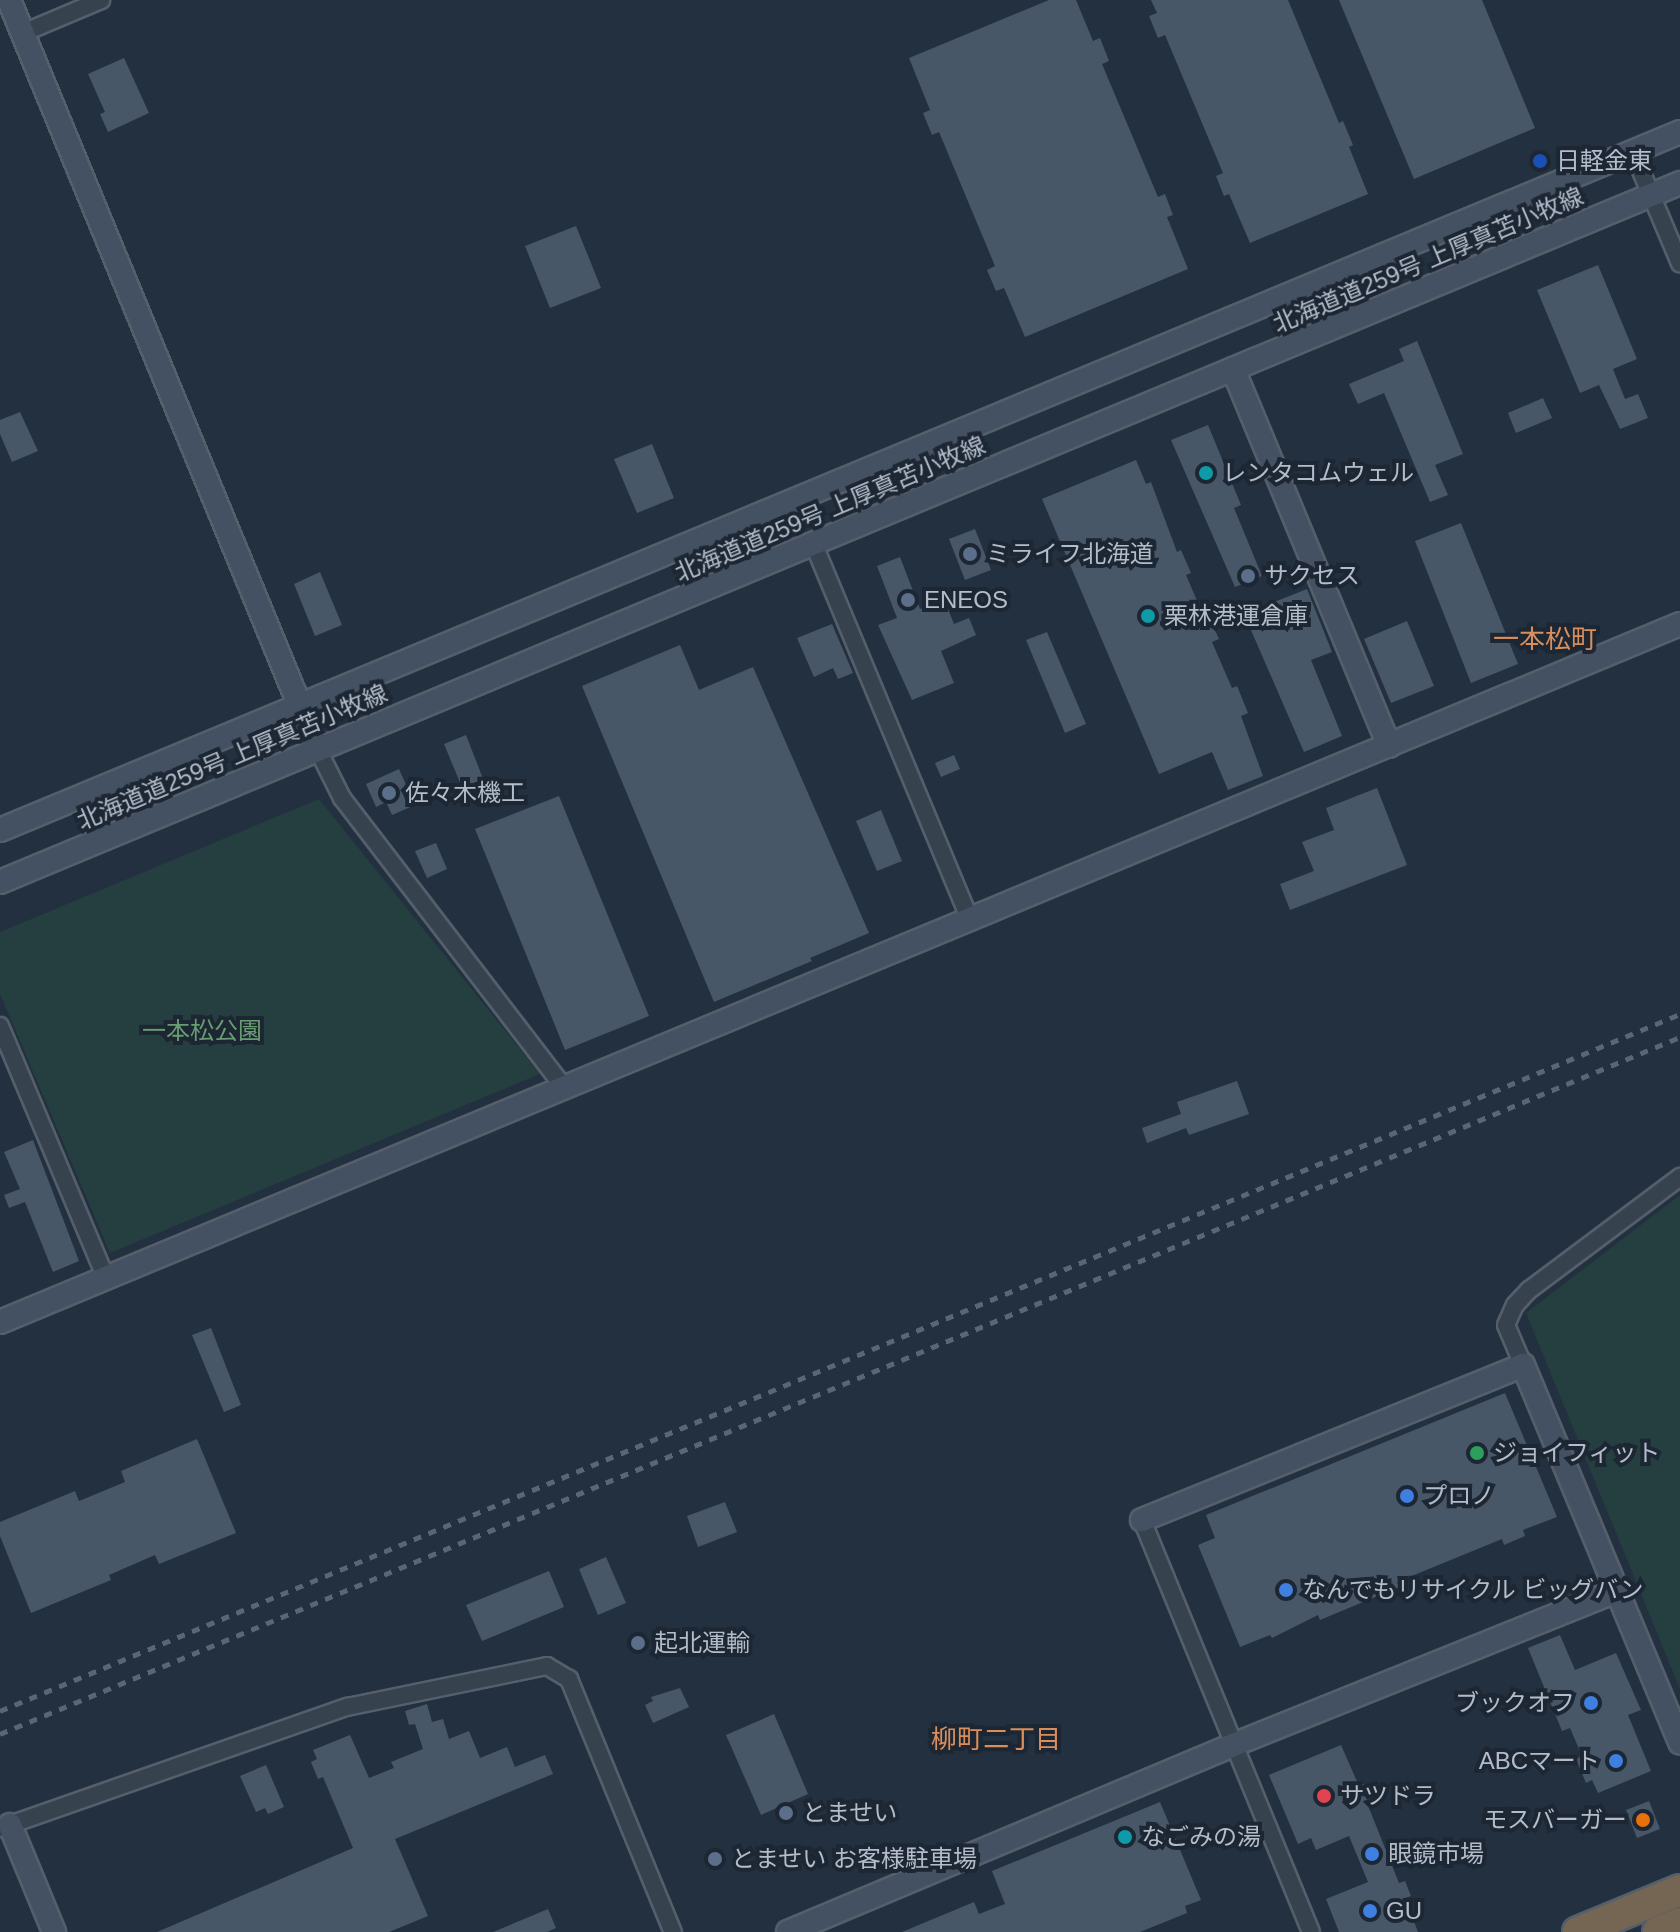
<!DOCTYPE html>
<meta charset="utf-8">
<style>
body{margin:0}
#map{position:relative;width:1680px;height:1932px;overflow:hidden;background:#23303f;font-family:Arial,"Noto Sans JP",sans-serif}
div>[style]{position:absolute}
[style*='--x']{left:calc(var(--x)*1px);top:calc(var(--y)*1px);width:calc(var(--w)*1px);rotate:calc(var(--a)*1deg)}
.green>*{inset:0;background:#253e40}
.building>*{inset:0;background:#485768}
.roads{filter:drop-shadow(2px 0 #555f6c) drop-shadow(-2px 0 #555f6c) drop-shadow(0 2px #555f6c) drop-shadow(0 -2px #555f6c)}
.street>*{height:16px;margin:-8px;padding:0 8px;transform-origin:8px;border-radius:8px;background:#37424f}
.secondary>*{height:22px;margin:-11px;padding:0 11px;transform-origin:11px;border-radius:11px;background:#445162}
.highway>*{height:30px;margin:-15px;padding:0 15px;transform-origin:15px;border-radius:15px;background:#756653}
.rail>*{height:5px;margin-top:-2.5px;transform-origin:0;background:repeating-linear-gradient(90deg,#586676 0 8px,transparent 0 16px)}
.dots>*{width:22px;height:22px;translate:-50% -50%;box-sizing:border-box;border:4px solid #1c2733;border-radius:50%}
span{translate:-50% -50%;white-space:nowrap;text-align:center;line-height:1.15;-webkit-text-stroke:8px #1c2733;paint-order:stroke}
.poi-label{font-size:24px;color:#b3bcca}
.left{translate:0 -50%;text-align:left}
.right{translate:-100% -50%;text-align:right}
.street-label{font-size:24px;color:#b3bcca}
.park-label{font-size:24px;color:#689c72}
.neighbourhood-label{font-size:26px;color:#da8e5d}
</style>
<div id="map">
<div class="green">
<div style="clip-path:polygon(319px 799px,540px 1074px,110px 1253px,0 994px,0 932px)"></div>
<div style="clip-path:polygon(1680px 1195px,1680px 1689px,1526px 1313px)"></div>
</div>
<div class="building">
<div style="clip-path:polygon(1049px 0,1076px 0,1093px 41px,1100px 38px,1109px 61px,1102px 64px,1158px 197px,1165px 194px,1173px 215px,1167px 217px,1188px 269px,1025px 337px,1004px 288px,996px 291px,987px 270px,995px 266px,939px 132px,932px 135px,923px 113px,930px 110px,909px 58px)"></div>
<div style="clip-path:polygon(1151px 0,1288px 0,1339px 123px,1343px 121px,1353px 145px,1349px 147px,1368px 194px,1250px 243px,1229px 194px,1224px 196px,1216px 176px,1223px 173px,1165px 35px,1158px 38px,1149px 16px,1157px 13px)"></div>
<div style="clip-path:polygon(1339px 0,1482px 0,1535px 128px,1414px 179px)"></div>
<div style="clip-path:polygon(124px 58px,149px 113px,108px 132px,100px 114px,105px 112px,88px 74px)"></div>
<div style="clip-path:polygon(576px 226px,601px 288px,550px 308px,525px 246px)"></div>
<div style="clip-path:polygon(1598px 265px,1637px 359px,1613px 369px,1625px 399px,1638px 394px,1648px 418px,1620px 429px,1599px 385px,1580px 393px,1537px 290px)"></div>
<div style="clip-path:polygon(1417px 341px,1463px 454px,1435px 465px,1448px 495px,1430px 502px,1384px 393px,1358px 404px,1349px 384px,1404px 361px,1399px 349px)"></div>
<div style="clip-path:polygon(1543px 398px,1552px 418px,1516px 433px,1508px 413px)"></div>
<div style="clip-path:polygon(20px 412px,38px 451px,12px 462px,0 434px,0 420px)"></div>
<div style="clip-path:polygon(1208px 425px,1241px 505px,1234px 508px,1262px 576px,1235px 587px,1171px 440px)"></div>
<div style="clip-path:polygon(652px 444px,674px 498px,637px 513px,614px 459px)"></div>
<div style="clip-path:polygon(1136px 460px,1146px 484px,1151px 482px,1177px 552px,1181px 550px,1191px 573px,1186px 575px,1204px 617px,1208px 615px,1219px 639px,1212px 642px,1232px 688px,1237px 686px,1248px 713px,1241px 716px,1263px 776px,1228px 790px,1212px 752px,1159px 774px,1042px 499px)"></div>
<div style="clip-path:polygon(1461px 523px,1518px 664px,1471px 683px,1415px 541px)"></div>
<div style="clip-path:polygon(975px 529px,991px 570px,965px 580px,949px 539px)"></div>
<div style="clip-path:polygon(900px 557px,920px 609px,944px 599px,954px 624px,969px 618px,976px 635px,941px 651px,954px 683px,912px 700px,878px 625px,897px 618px,877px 566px)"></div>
<div style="clip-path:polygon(320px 572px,342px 625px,315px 636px,294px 584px)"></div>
<div style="clip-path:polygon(1307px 589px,1332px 652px,1311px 660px,1342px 736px,1304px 752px,1244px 614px)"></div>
<div style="clip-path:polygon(1407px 621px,1434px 686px,1391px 703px,1364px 639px)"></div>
<div style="clip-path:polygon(832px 624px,853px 673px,838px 679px,833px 668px,814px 677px,797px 638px)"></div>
<div style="clip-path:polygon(1047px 632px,1086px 724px,1065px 733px,1026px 640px)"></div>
<div style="clip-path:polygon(680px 645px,699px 690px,753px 667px,869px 933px,810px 958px,812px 961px,714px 1002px,582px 686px)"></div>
<div style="clip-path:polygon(466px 735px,487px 789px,466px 797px,444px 744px)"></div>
<div style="clip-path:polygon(954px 755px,960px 769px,941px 777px,935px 763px)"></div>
<div style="clip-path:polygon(399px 769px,415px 805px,392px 815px,386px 802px,376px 807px,366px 784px)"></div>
<div style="clip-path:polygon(1377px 788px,1407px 865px,1290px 910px,1280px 884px,1314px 871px,1302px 842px,1334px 830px,1326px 808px)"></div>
<div style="clip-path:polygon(559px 796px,649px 1016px,565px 1050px,475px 829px)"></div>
<div style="clip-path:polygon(881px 810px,902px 861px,877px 871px,856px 821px)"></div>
<div style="clip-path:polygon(436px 843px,447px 869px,427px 878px,415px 851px)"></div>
<div style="clip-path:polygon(1237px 1081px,1249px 1114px,1189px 1135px,1186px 1128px,1147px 1143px,1142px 1128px,1181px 1114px,1177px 1102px)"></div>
<div style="clip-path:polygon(33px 1140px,79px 1261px,53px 1272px,25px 1202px,9px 1208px,4px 1195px,20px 1189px,4px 1152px)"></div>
<div style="clip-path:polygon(211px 1328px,241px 1405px,224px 1412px,192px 1335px)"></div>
<div style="clip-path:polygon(1505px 1393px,1557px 1517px,1523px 1530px,1525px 1536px,1504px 1545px,1502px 1539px,1397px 1582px,1399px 1587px,1320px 1620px,1318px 1615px,1272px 1638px,1270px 1635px,1240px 1647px,1198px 1545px,1215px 1538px,1206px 1515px)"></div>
<div style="clip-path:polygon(197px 1439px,236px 1533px,159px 1564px,155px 1555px,109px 1575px,111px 1580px,31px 1613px,0 1536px,0 1522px,75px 1491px,79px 1501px,125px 1482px,121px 1471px)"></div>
<div style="clip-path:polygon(725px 1502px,737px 1532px,698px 1547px,687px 1516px)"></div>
<div style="clip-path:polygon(606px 1557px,626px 1603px,598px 1615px,579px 1569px)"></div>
<div style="clip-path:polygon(549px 1571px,564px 1607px,482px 1641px,466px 1605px)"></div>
<div style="clip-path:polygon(1560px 1635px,1575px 1670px,1616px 1653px,1641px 1710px,1628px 1715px,1651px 1771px,1598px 1793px,1592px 1780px,1586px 1783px,1576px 1759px,1582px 1756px,1570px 1728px,1562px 1731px,1528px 1648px)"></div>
<div style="clip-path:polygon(680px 1688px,689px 1707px,653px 1723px,645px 1705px,653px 1701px,651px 1697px)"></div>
<div style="clip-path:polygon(427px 1704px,432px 1722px,443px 1719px,449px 1739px,469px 1731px,480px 1758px,507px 1747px,515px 1767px,545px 1755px,553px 1774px,395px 1839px,428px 1916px,389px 1932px,157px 1932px,353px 1848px,323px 1777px,318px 1779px,311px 1762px,317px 1759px,313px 1750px,350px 1735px,369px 1778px,394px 1768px,391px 1762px,423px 1749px,415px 1724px,409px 1725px,405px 1711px)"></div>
<div style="clip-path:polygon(774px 1714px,808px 1794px,761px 1815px,726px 1735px)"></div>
<div style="clip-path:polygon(1341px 1745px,1359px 1786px,1364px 1784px,1374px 1807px,1369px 1808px,1399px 1883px,1405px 1881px,1411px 1896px,1405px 1898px,1418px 1932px,1339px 1932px,1326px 1899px,1368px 1882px,1349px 1836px,1316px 1850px,1311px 1838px,1298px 1844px,1269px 1775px)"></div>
<div style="clip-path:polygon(266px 1765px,284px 1807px,268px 1814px,265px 1808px,256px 1812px,240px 1776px)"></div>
<div style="clip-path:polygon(1649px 1801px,1660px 1829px,1637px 1838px,1626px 1810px)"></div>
<div style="clip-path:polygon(1160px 1802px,1201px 1900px,1185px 1906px,1187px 1913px,1140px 1932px,902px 1932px,974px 1902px,979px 1914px,1005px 1904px,992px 1871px)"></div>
<div style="clip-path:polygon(548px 1909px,556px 1928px,547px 1932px,493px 1932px)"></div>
</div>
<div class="roads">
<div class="street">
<div style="--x:23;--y:33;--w:85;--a:-22.9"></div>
<div style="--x:1633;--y:152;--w:121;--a:67.1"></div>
<div style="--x:814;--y:545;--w:403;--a:67.4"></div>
<div style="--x:318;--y:750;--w:54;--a:63.4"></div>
<div style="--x:342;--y:798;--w:364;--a:52.5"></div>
<div style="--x:0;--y:1026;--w:273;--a:67.2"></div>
<div style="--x:1523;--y:1365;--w:43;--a:-113"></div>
<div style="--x:1506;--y:1325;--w:22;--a:-66"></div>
<div style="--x:1515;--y:1305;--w:21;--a:-47"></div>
<div style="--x:1529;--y:1290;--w:189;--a:-36.8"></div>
<div style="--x:1142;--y:1520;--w:445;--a:67.7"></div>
<div style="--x:1;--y:1828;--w:367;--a:-19.3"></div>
<div style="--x:347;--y:1707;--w:204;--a:-11.6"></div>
<div style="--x:547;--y:1666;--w:26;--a:31"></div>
<div style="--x:569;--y:1679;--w:274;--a:67.7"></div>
</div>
<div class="secondary">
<div style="--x:9;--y:0;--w:811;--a:67.61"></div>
<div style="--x:1233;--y:369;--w:408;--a:67.5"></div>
<div style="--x:0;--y:830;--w:1819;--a:-22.56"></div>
<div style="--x:0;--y:882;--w:1820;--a:-22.59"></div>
<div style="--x:0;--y:1322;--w:1819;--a:-22.56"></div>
<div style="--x:1142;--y:1520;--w:411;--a:-22.1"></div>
<div style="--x:1523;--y:1365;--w:409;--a:67.4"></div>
<div style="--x:10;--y:1825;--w:116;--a:67.6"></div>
<div style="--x:788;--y:1932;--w:483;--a:-22.8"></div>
<div style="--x:1233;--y:1745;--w:414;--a:-21.9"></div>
</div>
<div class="highway">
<div style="--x:1578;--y:1932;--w:110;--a:-22.4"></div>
<div style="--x:1658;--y:1932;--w:24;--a:-22"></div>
</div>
</div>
<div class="rail">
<div style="--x:0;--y:1711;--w:1819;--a:-22.53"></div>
<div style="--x:0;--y:1734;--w:1819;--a:-22.53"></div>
</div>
<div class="dots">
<div style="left:1540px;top:161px;background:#1a4fb4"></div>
<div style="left:1206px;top:473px;background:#0f9aa8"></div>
<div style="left:970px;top:554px;background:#5c6f8a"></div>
<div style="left:1248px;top:576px;background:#5c6f8a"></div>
<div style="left:908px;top:600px;background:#5c6f8a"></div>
<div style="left:1148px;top:616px;background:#0f9aa8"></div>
<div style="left:389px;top:793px;background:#5c6f8a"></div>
<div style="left:1477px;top:1453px;background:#2e9e5b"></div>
<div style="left:1407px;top:1496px;background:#3f7fe0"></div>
<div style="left:1286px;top:1590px;background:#3f7fe0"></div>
<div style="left:638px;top:1643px;background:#5c6f8a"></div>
<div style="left:1591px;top:1703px;background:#3f7fe0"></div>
<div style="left:1616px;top:1761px;background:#3f7fe0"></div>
<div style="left:1324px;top:1796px;background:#e0444e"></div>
<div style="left:786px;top:1813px;background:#5c6f8a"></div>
<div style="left:1643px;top:1820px;background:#e8710a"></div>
<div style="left:1125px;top:1837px;background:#0f9aa8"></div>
<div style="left:1372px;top:1854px;background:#3f7fe0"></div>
<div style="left:715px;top:1859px;background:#5c6f8a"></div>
<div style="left:1370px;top:1911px;background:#3f7fe0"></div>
</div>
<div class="poi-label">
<span class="left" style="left:1556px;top:161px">日軽金東</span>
<span class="left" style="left:1222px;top:473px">レンタコムウェル</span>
<span class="left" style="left:986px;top:554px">ミライフ北海道</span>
<span class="left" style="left:1264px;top:576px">サクセス</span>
<span class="left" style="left:924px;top:600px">ENEOS</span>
<span class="left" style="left:1164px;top:616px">栗林港運倉庫</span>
<span class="left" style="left:405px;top:793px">佐々木機工</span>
<span class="left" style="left:1493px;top:1453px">ジョイフィット</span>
<span class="left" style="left:1423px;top:1496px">プロノ</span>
<span class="left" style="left:1302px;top:1590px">なんでもリサイクル ビッグバン</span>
<span class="left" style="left:654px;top:1643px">起北運輸</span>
<span class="right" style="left:1575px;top:1703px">ブックオフ</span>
<span class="right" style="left:1600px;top:1761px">ABCマート</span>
<span class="left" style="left:1340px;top:1796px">サツドラ</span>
<span class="left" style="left:802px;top:1813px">とませい</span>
<span class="right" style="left:1627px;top:1820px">モスバーガー</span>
<span class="left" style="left:1141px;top:1837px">なごみの湯</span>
<span class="left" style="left:1388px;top:1854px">眼鏡市場</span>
<span class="left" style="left:731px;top:1859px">とませい お客様駐車場</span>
<span class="left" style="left:1386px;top:1911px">GU</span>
</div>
<div class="street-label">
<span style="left:1428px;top:260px;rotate:-23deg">北海道道259号 上厚真苫小牧線</span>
<span style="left:830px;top:509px;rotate:-23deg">北海道道259号 上厚真苫小牧線</span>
<span style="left:232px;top:757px;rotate:-23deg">北海道道259号 上厚真苫小牧線</span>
</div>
<div class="park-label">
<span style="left:202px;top:1031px">一本松公園</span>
</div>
<div class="neighbourhood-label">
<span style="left:1545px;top:640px">一本松町</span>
<span style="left:996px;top:1740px">柳町二丁目</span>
</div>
</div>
